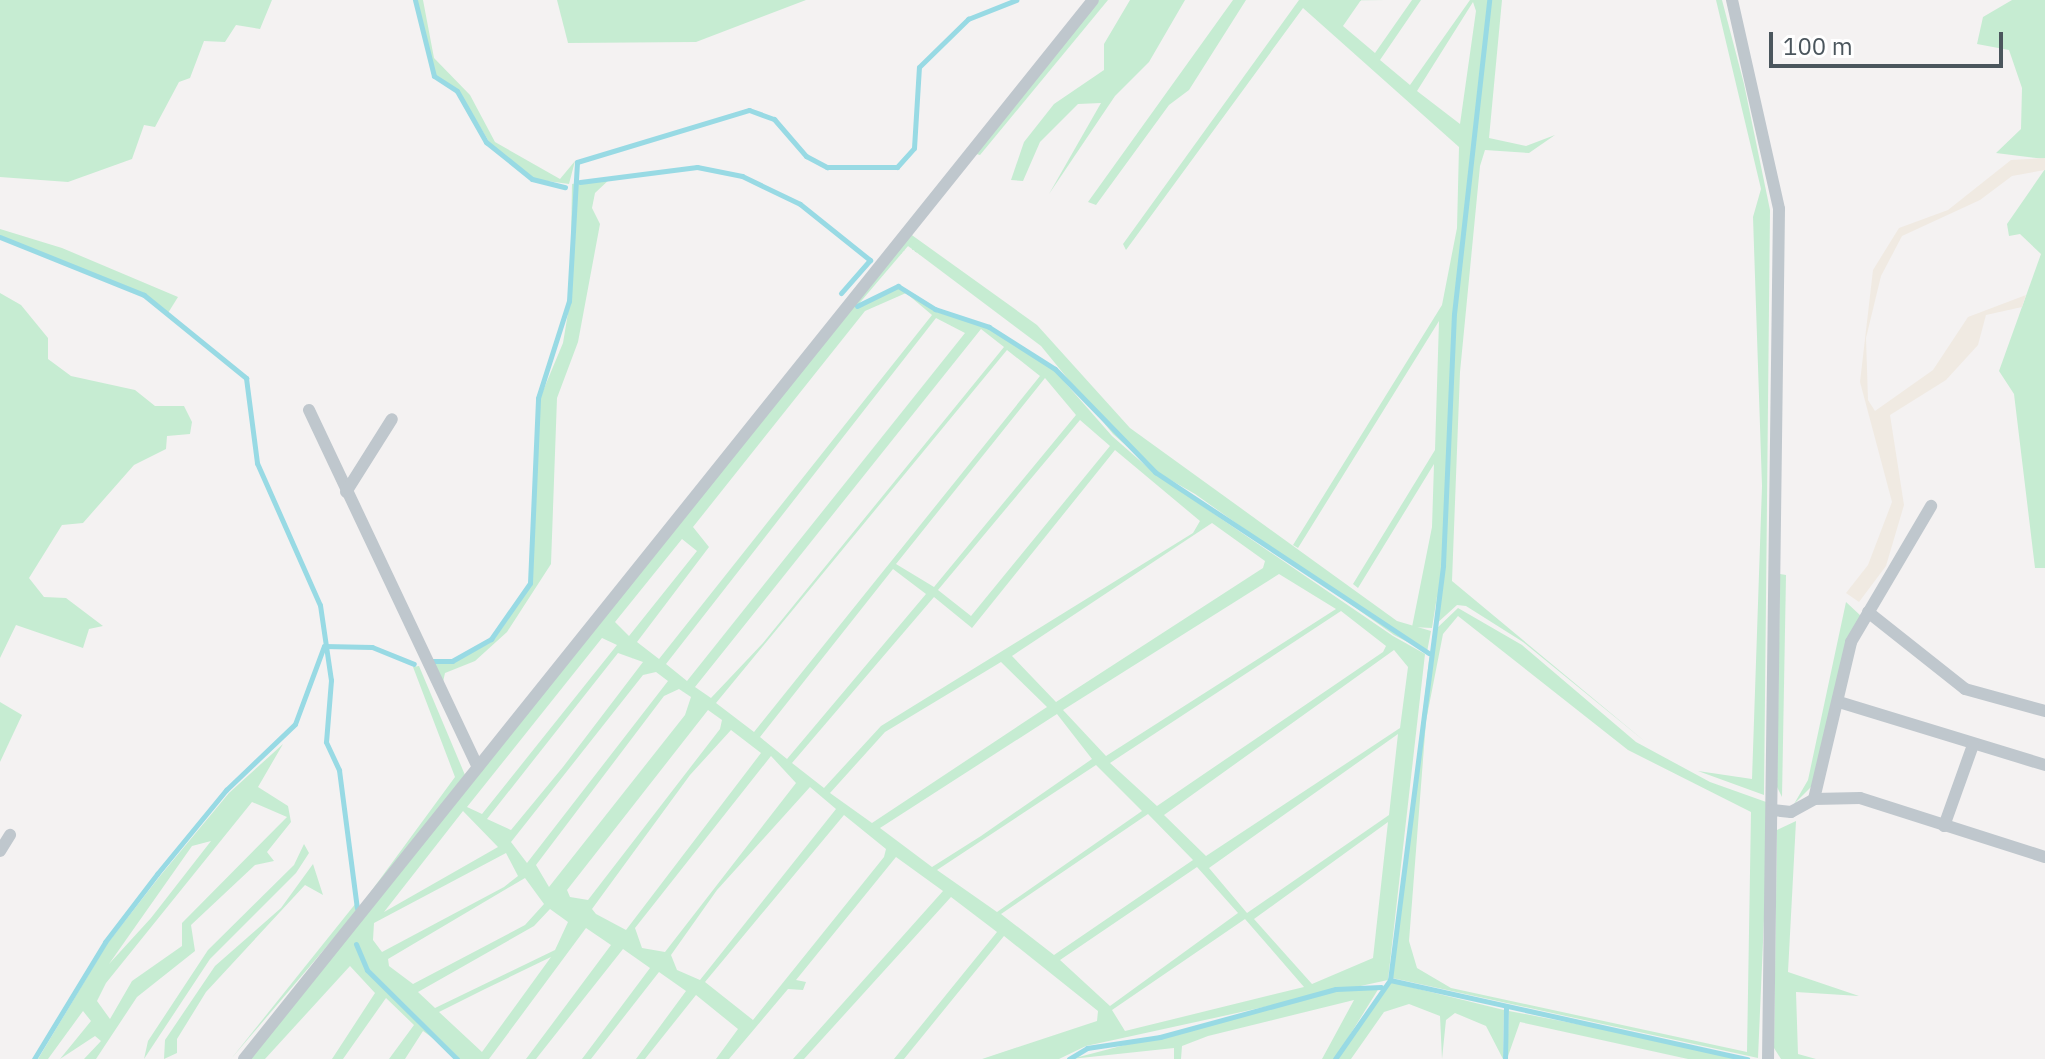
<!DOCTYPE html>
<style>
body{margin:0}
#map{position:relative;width:2045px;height:1059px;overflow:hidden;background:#f4f2f2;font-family:"IBM Plex Sans",sans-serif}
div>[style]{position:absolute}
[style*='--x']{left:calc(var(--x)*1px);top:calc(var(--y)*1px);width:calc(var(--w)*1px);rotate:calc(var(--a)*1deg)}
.green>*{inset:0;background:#c6ecd2}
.sand>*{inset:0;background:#f0eae2}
.stream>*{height:5px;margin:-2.5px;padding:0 2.5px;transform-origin:2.5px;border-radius:2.5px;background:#98dae4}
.minor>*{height:12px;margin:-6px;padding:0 6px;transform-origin:6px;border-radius:6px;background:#bfc7cd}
span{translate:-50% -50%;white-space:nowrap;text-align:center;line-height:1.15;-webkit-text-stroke:6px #fff;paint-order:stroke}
.scale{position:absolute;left:1769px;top:32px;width:234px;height:36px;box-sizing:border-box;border:4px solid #4b565d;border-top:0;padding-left:10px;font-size:24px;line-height:28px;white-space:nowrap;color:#4b565d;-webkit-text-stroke:6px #fff;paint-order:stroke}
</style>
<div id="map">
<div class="green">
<div style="clip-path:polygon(0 0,272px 0,260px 29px,236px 25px,225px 42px,204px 41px,190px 78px,179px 82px,155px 127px,144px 125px,132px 159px,68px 182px,0 177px)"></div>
<div style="clip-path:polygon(416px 0,423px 0,434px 58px,470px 95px,495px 142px,560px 179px,575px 161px,569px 184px,532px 179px,494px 150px,458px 90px,435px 75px)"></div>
<div style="clip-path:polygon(557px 0,806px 0,696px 42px,568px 43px)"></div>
<div style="clip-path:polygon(1098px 0,1108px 0,980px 155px,973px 153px)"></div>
<div style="clip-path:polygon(1130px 0,1185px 0,1149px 62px,1115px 96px,1049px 194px,1101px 103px,1078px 104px,1040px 142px,1023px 181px,1011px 180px,1024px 142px,1054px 104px,1104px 70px,1104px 44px)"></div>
<div style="clip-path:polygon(1233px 0,1246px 0,1189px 90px,1169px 105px,1096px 205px,1088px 202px)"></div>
<div style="clip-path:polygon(evenodd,1299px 0,1361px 0,1343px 26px,1375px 53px,1412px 0,1421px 0,1380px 60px,1410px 85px,1470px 0,1488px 0,1453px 313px,1442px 565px,1432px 628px,1412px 627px,1432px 527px,1434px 464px,1358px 588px,1353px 584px,1435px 450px,1439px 321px,1298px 548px,1293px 545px,1442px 305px,1457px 228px,1459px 147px,1303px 8px,1126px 250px,1123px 244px,1299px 0,1473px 2px,1476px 11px,1460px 124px,1417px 91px,1473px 2px)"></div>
<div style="clip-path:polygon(1490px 0,1502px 0,1489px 138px,1526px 146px,1555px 135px,1529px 153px,1485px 150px,1480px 166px,1460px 372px,1452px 581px,1648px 744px,1523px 642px,1466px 606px,1457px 605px,1435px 625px,1455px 313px)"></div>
<div style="clip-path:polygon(1716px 0,1722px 0,1744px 84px,1770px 210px,1764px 795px,1698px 771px,1752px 779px,1762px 486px,1753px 217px,1761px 189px)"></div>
<div style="clip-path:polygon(2012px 0,2045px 0,2045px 159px,1996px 153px,2021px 129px,2022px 88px,2009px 50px,1977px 44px,1983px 17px)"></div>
<div style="clip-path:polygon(2045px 169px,2045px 568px,2035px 568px,2014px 394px,1999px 371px,2041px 254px,2020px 234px,2009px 236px,2007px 224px)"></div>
<div style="clip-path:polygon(612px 177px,595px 193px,592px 208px,600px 224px,578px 342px,557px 398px,551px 564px,507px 632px,475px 661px,445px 673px,441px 691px,427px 663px,453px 663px,493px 641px,532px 584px,540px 398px,563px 343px,570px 301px,572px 184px)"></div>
<div style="clip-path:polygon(0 229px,62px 248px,178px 297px,168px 313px,145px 294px,0 236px)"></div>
<div style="clip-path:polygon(evenodd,909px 233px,1037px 325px,1130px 428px,1397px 621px,1431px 631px,1427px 652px,1394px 635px,1195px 494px,1155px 471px,1113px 434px,1041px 346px,908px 246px,857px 306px,898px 287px,934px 310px,989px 328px,1054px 370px,1112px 436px,1154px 473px,1393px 636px,1425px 654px,1388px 980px,1086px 1046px,1059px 1059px,982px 1059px,1097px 1021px,1098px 1011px,1004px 936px,904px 1059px,894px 1059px,997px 932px,951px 897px,804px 1059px,793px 1059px,943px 891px,896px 857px,796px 980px,806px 982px,803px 990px,788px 989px,729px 1059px,716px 1059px,738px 1029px,696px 995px,645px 1059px,636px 1059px,686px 991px,659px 972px,591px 1059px,582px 1059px,650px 968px,623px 949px,536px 1059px,526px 1059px,611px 945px,586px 928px,489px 1059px,460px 1059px,369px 969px,356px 942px,366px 971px,445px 1047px,423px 1031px,405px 1059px,389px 1059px,414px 1025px,386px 998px,343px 1059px,332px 1059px,375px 993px,350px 966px,265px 1059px,250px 1059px,909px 233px,906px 293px,932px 315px,659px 659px,637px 642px,709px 547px,693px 527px,865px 311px,906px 293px,909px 233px,936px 318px,965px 333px,687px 681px,666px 664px,936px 318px,909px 233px,981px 329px,1004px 347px,763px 643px,711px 698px,695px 687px,981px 329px,909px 233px,1007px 350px,1040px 376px,754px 732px,716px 703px,1007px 350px,909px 233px,1045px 378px,1076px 415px,934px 587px,896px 564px,1045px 378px,909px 233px,1080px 420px,1110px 446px,971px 616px,938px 590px,1080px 420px,909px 233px,1115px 450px,1200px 521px,1193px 533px,881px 726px,824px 788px,792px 763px,934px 597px,972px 628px,1115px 450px,909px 233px,1212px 523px,1265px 561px,1263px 568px,1056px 702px,1012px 656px,1212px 523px,909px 233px,682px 539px,697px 551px,629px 636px,615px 622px,682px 539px,909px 233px,893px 569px,926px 594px,787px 759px,760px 737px,893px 569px,909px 233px,1279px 574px,1336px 609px,1106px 756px,1063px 710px,1279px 574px,909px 233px,1341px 611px,1386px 646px,1383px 652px,1157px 806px,1110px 763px,1341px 611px,909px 233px,602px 638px,617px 645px,482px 814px,467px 807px,602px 638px,909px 233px,1394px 650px,1408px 667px,1400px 728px,1206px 856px,1164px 815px,1394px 650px,909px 233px,618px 653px,643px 662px,563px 767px,511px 830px,487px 819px,618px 653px,909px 233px,1001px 662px,1047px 707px,872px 823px,830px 793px,885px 732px,1001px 662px,909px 233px,656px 672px,668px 681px,527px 863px,511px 842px,643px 675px,656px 672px,909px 233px,679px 689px,691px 697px,685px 715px,549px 887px,536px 865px,664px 696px,679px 689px,909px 233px,708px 710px,722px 720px,720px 729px,588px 900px,570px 897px,567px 890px,708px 710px,909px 233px,1057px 714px,1092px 759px,981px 836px,932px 867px,880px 828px,1057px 714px,909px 233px,731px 730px,761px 753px,626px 930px,596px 914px,592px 909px,690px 775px,731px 730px,909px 233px,1398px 734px,1389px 815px,1247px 913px,1209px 868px,1398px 734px,909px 233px,771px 756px,796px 783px,665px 952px,642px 948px,635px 928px,771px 756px,909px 233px,1096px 765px,1142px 811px,997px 912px,937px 870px,1096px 765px,909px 233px,810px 787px,836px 809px,700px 980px,677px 970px,671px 955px,717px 890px,810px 787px,909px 233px,463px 811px,498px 847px,384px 912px,463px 811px,909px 233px,1148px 814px,1193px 860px,1054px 955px,1001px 914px,1148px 814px,909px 233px,844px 815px,886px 849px,884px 857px,753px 1020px,705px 982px,844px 815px,909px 233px,1388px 822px,1373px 958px,1312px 984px,1254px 919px,1388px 822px,909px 233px,506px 853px,518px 876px,504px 887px,382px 952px,373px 940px,374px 923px,506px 853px,909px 233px,1197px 867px,1238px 913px,1110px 1006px,1060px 960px,1197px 867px,909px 233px,525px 878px,544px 904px,525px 925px,413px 984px,389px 966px,388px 959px,525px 878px,909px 233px,550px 909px,568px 922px,555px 950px,435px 1008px,418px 992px,534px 926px,550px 909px,909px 233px,1245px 919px,1304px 987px,1125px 1031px,1112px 1010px,1245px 919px,909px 233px,551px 957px,482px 1052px,439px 1012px,485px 989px,551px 957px)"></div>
<div style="clip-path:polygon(0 293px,21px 305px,48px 338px,48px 359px,71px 376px,135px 390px,155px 406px,184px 406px,192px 422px,190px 434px,167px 436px,166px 449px,134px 465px,83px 523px,62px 525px,29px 578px,44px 597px,66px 598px,103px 626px,89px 629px,83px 648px,16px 625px,0 658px)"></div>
<div style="clip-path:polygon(1780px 574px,1786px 575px,1782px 797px,1777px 787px)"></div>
<div style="clip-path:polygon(1846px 602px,1861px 616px,1813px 785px,1794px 804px,1808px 780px)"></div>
<div style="clip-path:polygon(evenodd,1458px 608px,1522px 645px,1636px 742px,1710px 782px,1769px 803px,1758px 1058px,1392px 978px,1429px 660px,1435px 630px,1458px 608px,1458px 616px,1628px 750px,1751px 812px,1747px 1052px,1451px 988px,1417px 968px,1409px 941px,1426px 721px,1443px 634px,1458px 616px)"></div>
<div style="clip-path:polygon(419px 666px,465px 775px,361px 905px,455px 777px,413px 667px)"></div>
<div style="clip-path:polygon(0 702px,22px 715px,0 762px)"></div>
<div style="clip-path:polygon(evenodd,283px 744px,258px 787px,288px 806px,291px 822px,267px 852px,274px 861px,255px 865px,191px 925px,195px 951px,137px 997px,96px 1059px,84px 1059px,101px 1041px,95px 1036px,60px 1059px,91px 1021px,83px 1011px,48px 1059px,38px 1059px,107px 944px,160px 876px,229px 793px,283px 744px,252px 802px,287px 817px,182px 923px,182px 946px,132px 981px,110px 1019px,97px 1001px,106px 983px,252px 802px,283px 744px,211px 841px,151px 918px,109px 964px,192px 846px,211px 841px)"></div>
<div style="clip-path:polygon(1796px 821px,1788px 972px,1859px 996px,1796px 992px,1798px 1054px,1816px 1059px,1781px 1059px,1774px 1048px,1777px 830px)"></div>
<div style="clip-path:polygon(304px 844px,309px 853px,296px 873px,210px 959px,144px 1059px,148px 1041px,208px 950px,294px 865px)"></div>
<div style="clip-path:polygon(313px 864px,323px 895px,305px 885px,206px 992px,177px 1039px,177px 1053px,164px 1059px,165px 1040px,215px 966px,281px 908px)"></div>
<div style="clip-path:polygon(356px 903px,356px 912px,231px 1059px)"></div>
<div style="clip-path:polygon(1390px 982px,1504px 1010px,1503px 1059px,1486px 1026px,1455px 1013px,1446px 1020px,1442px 1059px,1440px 1016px,1409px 1004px,1384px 1012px,1351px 1059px,1337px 1059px)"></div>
<div style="clip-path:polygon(1379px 988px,1335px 1059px,1322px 1059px,1354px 1000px,1208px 1036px,1182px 1046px,1181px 1059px,1174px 1059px,1174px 1048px,1071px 1059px,1336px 990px)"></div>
<div style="clip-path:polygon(1509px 1011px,1603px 1029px,1738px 1059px,1688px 1059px,1520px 1022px,1507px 1059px)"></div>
</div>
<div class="sand">
<div style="clip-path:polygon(2045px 158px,2045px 170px,2012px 176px,1980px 200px,1902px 236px,1881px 276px,1866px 338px,1868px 400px,1875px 411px,1933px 370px,1968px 317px,2026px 295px,2022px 307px,1986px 315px,1978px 345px,1946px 380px,1890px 415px,1904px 505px,1886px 566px,1859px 602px,1846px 593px,1868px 565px,1892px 502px,1860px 382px,1873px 270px,1899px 228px,1948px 210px,2011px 160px)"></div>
</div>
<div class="stream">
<div style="--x:415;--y:0;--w:78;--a:76"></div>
<div style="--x:434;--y:76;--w:27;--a:33"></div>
<div style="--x:457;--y:91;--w:59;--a:60.4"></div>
<div style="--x:486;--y:142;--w:59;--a:38.8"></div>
<div style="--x:532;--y:179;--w:34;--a:14"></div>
<div style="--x:580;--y:182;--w:118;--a:-7.3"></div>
<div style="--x:697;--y:167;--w:46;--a:11.3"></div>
<div style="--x:742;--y:176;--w:64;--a:25.8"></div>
<div style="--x:800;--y:204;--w:90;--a:38.7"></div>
<div style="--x:870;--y:260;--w:44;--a:131.3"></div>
<div style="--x:0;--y:237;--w:155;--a:21.9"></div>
<div style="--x:144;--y:295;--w:132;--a:39.1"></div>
<div style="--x:246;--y:378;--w:86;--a:82.6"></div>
<div style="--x:257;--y:463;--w:155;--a:66.1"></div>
<div style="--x:320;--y:605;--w:76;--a:81.7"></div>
<div style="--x:331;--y:680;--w:62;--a:94.6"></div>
<div style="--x:326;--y:742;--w:31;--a:65"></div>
<div style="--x:339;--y:770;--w:139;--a:82.6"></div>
<div style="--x:857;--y:306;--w:46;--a:-26"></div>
<div style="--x:898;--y:286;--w:44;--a:31.9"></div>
<div style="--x:935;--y:309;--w:57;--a:18.4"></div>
<div style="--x:989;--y:327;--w:78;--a:32.5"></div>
<div style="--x:1055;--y:369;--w:144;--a:45.8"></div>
<div style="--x:1155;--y:472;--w:328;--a:33.5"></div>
<div style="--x:428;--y:661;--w:24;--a:0"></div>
<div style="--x:452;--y:661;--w:45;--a:-29.4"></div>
<div style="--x:491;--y:639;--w:68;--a:-55.1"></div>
<div style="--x:530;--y:583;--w:185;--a:-87.5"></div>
<div style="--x:538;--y:398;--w:102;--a:-72.3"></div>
<div style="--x:569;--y:301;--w:139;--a:-86.7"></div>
<div style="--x:577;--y:162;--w:180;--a:-16.8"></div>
<div style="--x:749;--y:110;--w:27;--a:20"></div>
<div style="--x:774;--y:119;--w:49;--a:49.1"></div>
<div style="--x:806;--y:156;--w:24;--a:28"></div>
<div style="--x:827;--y:167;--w:70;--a:0"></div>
<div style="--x:897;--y:167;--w:25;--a:-48"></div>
<div style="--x:914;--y:148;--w:81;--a:-86.5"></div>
<div style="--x:919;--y:67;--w:69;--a:-44.4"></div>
<div style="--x:968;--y:19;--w:52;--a:-21.6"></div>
<div style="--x:356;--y:944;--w:28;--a:67"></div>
<div style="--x:367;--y:970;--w:127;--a:44.7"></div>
<div style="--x:1390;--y:980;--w:366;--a:12.5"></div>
<div style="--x:34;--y:1059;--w:137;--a:-58.7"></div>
<div style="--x:105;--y:942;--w:86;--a:-52.6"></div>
<div style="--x:157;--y:874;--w:109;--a:-50.6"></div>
<div style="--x:226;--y:790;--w:95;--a:-43.7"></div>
<div style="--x:295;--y:724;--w:83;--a:-69.6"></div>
<div style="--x:324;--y:646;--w:48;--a:1.2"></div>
<div style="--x:372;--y:647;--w:45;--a:22"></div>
<div style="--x:1069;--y:1059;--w:21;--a:-31"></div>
<div style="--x:1087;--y:1048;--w:74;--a:-8.6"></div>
<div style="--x:1160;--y:1037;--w:182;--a:-15.3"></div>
<div style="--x:1336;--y:989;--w:45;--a:-2.5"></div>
<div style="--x:1335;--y:1059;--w:96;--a:-55.2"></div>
<div style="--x:1390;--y:980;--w:418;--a:-82.7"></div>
<div style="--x:1443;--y:565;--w:251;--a:-87.5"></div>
<div style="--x:1454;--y:314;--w:316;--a:-83.6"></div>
<div style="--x:1505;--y:1059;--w:51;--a:-88.9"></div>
</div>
<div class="minor">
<div style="--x:1732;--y:0;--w:214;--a:77.3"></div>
<div style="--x:1779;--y:209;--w:850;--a:90.74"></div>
<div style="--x:309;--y:410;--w:395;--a:64.7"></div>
<div style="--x:346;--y:492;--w:86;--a:-57.8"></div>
<div style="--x:1868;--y:612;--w:124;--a:38.4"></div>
<div style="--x:1965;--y:689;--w:83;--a:15.4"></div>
<div style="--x:1839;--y:702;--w:215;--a:17"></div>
<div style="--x:1814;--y:799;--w:46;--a:-1.2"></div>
<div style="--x:1860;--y:798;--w:194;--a:17.7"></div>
<div style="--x:1772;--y:810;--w:19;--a:6"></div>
<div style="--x:1791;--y:812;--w:26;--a:-29"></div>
<div style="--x:1814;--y:799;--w:161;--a:-76.7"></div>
<div style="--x:1851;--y:642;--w:158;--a:-59.5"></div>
<div style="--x:1944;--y:826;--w:86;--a:-70.3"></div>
<div style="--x:0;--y:851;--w:19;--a:-58"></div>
<div style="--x:244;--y:1059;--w:1357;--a:-51.28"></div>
</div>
<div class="scale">100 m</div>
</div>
